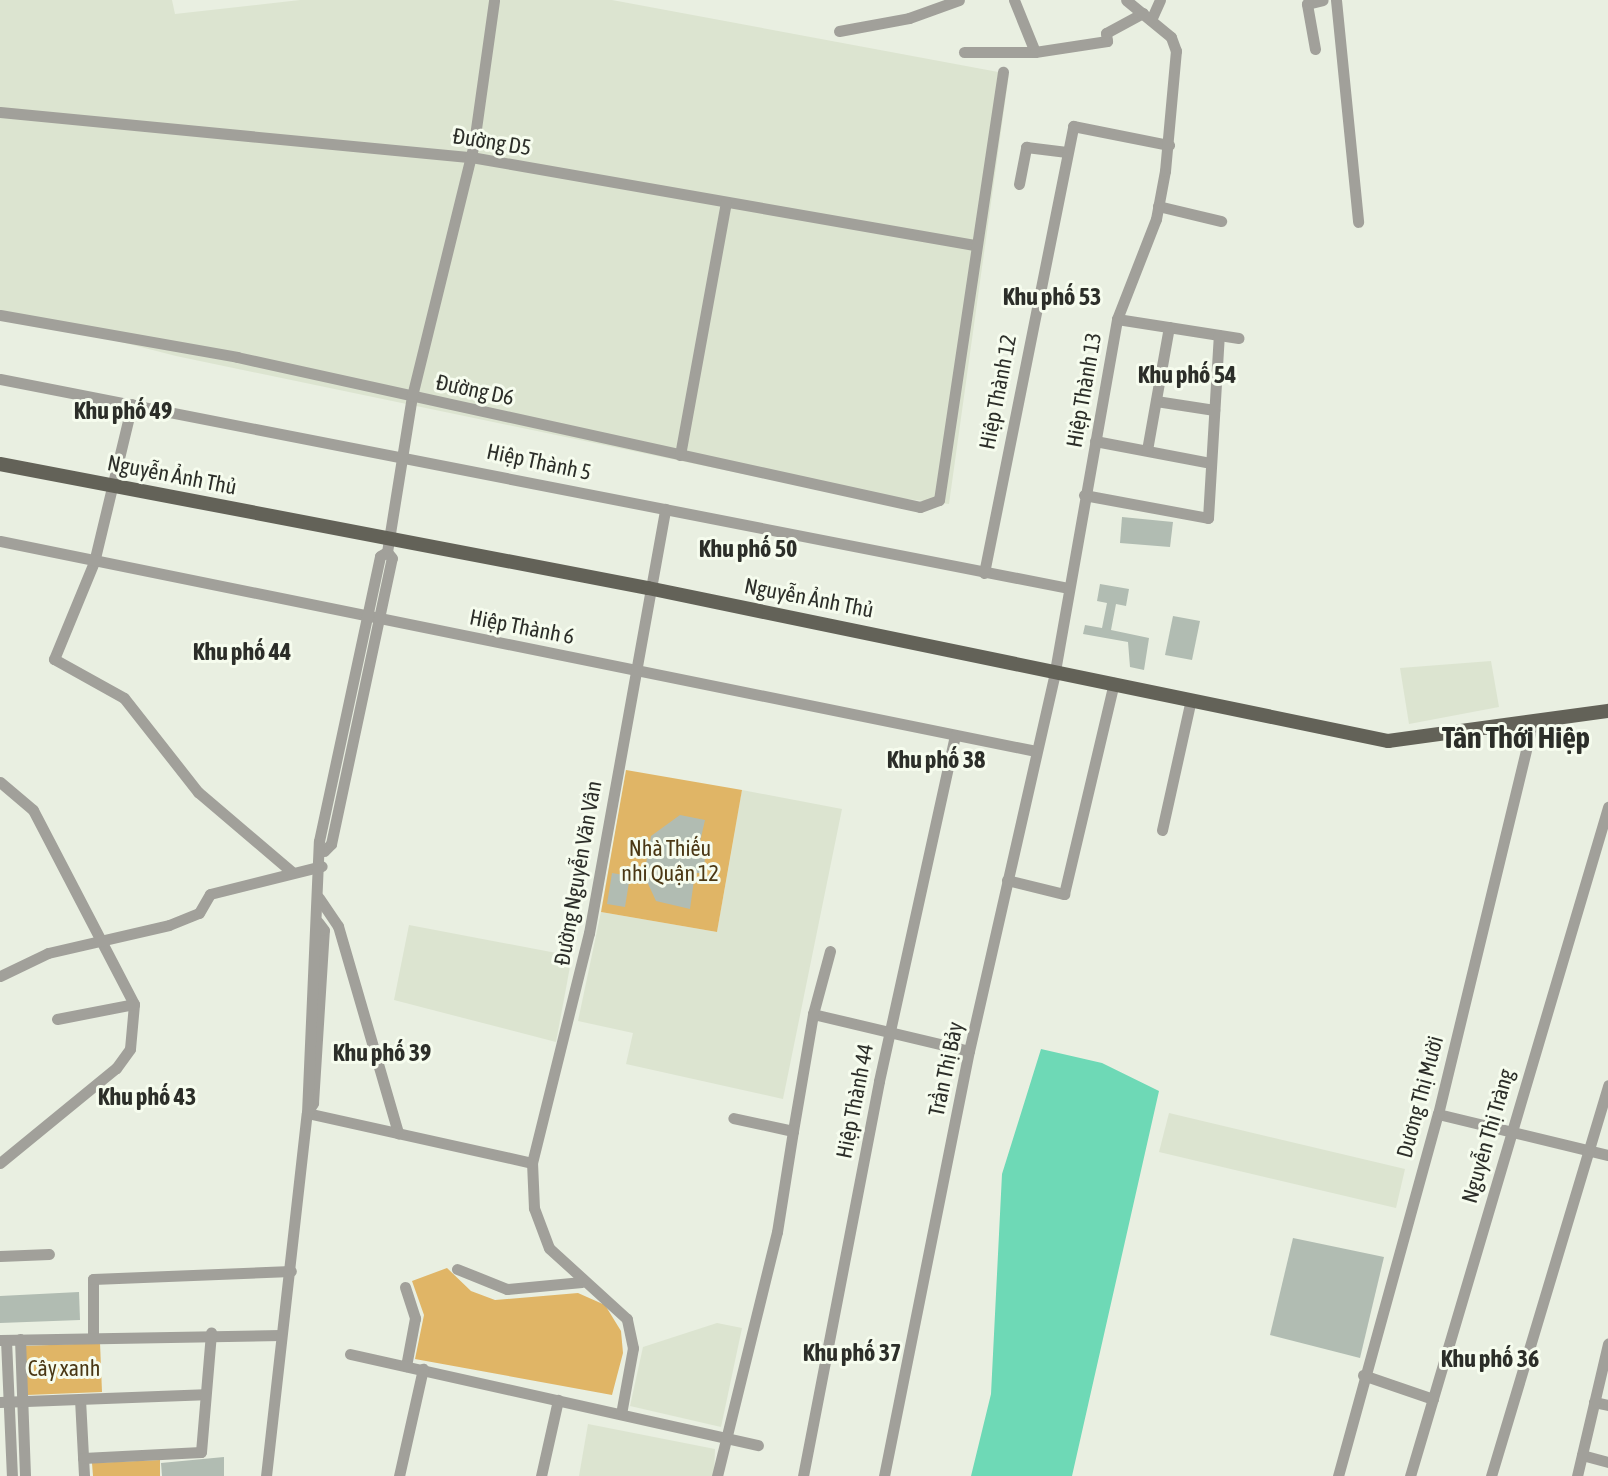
<!DOCTYPE html>
<meta charset="utf-8">
<style>
body{margin:0}
#map{position:relative;width:1608px;height:1476px;overflow:hidden;background:#e9efe1;font-family:"Asap Condensed",sans-serif}
div>[style]{position:absolute}
[style*='--x']{left:calc(var(--x)*1px);top:calc(var(--y)*1px);width:calc(var(--w)*1px);rotate:calc(var(--a)*1deg)}
.built>*{inset:0;background:#dce4d0}
.green>*{inset:0;background:#e0b566}
.water>*{inset:0;background:#6ed9b6}
.building>*{inset:0;background:#b1bcb2}
.minor>*{height:11px;margin:-5.5px;padding:0 5.5px;transform-origin:5.5px;border-radius:5.5px;background:#a1a09a}
.major>*{height:14px;margin:-7px;padding:0 7px;transform-origin:7px;border-radius:7px;background:#636258}
span{translate:-50% -50%;white-space:nowrap;text-align:center;line-height:1.15;-webkit-text-stroke:6px #f6fcee;paint-order:stroke}
.street-label{font-size:22px;color:#2c2e29}
.park-label{font-size:22px;color:#4a3714}
.neighbourhood-label{font-size:24px;color:#2c2e29;font-weight:700}
.district-label{font-size:30px;color:#2c2e29;font-weight:700}
</style>
<div id="map">
<div class="built">
<div style="clip-path:polygon(0 0,172px 0,175px 14px,300px 0,612px 0,1009px 74px,949px 504px,806px 487px,176px 356px,0 311px)"></div>
<div style="clip-path:polygon(1491px 661px,1499px 707px,1409px 724px,1400px 668px)"></div>
<div style="clip-path:polygon(742px 790px,842px 809px,783px 1099px,626px 1064px,633px 1033px,578px 1021px,601px 912px,717px 932px)"></div>
<div style="clip-path:polygon(409px 925px,572px 956px,556px 1042px,394px 1000px)"></div>
<div style="clip-path:polygon(1169px 1113px,1405px 1169px,1396px 1208px,1159px 1152px)"></div>
<div style="clip-path:polygon(717px 1323px,742px 1328px,721px 1427px,630px 1406px,643px 1347px)"></div>
<div style="clip-path:polygon(588px 1424px,715px 1449px,714px 1476px,579px 1476px)"></div>
</div>
<div class="green">
<div style="clip-path:polygon(626px 770px,742px 790px,717px 932px,601px 912px)"></div>
<div style="clip-path:polygon(447px 1268px,471px 1291px,495px 1300px,578px 1293px,605px 1305px,621px 1331px,623px 1353px,612px 1395px,415px 1359px,424px 1315px,412px 1281px)"></div>
<div style="clip-path:polygon(100px 1343px,102px 1392px,27px 1395px,25px 1346px)"></div>
<div style="clip-path:polygon(160px 1460px,160px 1476px,93px 1476px,92px 1463px)"></div>
</div>
<div class="water">
<div style="clip-path:polygon(1041px 1049px,1102px 1063px,1159px 1091px,1072px 1476px,971px 1476px,991px 1394px,1002px 1174px)"></div>
</div>
<div class="building">
<div style="clip-path:polygon(1122px 517px,1173px 522px,1170px 547px,1120px 543px)"></div>
<div style="clip-path:polygon(1100px 584px,1129px 589px,1126px 606px,1116px 604px,1111px 630px,1149px 638px,1144px 670px,1130px 667px,1128px 642px,1083px 634px,1085px 625px,1102px 628px,1107px 603px,1097px 601px)"></div>
<div style="clip-path:polygon(1173px 616px,1200px 621px,1192px 660px,1165px 655px)"></div>
<div style="clip-path:polygon(680px 815px,705px 820px,697px 855px,705px 859px,703px 873px,695px 873px,690px 909px,656px 901px,644px 875px,651px 836px)"></div>
<div style="clip-path:polygon(612px 873px,630px 876px,625px 907px,607px 904px)"></div>
<div style="clip-path:polygon(1293px 1238px,1384px 1257px,1360px 1358px,1270px 1335px)"></div>
<div style="clip-path:polygon(79px 1292px,80px 1320px,0 1323px,0 1296px)"></div>
<div style="clip-path:polygon(224px 1457px,224px 1476px,162px 1476px,161px 1463px)"></div>
</div>
<div class="minor">
<div style="--x:1014;--y:0;--w:56;--a:68"></div>
<div style="--x:1336;--y:0;--w:223;--a:84.3"></div>
<div style="--x:1151;--y:20;--w:22;--a:-66"></div>
<div style="--x:839;--y:31;--w:71;--a:-10.5"></div>
<div style="--x:909;--y:18;--w:53;--a:-19.8"></div>
<div style="--x:1315;--y:49;--w:46;--a:-100.1"></div>
<div style="--x:1307;--y:4;--w:16;--a:-14"></div>
<div style="--x:964;--y:52;--w:71;--a:0"></div>
<div style="--x:1035;--y:52;--w:73;--a:-8.7"></div>
<div style="--x:1107;--y:41;--w:8;--a:-97"></div>
<div style="--x:1106;--y:33;--w:42;--a:-28.4"></div>
<div style="--x:0;--y:112;--w:473;--a:5.5"></div>
<div style="--x:471;--y:157;--w:511;--a:9.92"></div>
<div style="--x:1019;--y:184;--w:38;--a:-79"></div>
<div style="--x:1026;--y:147;--w:39;--a:7"></div>
<div style="--x:1158;--y:206;--w:65;--a:13.4"></div>
<div style="--x:0;--y:315;--w:241;--a:10"></div>
<div style="--x:237;--y:357;--w:699;--a:12.39"></div>
<div style="--x:920;--y:507;--w:20;--a:-20"></div>
<div style="--x:939;--y:500;--w:433;--a:-81.5"></div>
<div style="--x:1117;--y:319;--w:123;--a:8.9"></div>
<div style="--x:0;--y:379;--w:1088;--a:11.07"></div>
<div style="--x:1156;--y:401;--w:59;--a:8.8"></div>
<div style="--x:132;--y:404;--w:163;--a:103.5"></div>
<div style="--x:94;--y:562;--w:105;--a:112.4"></div>
<div style="--x:54;--y:659;--w:80;--a:29.1"></div>
<div style="--x:124;--y:698;--w:120;--a:51.8"></div>
<div style="--x:198;--y:792;--w:123;--a:40.4"></div>
<div style="--x:1095;--y:441;--w:117;--a:10.8"></div>
<div style="--x:1147;--y:450;--w:125;--a:-79.9"></div>
<div style="--x:680;--y:455;--w:257;--a:-79.7"></div>
<div style="--x:1084;--y:495;--w:126;--a:10.5"></div>
<div style="--x:1208;--y:518;--w:183;--a:-86.6"></div>
<div style="--x:0;--y:541;--w:1057;--a:11.46"></div>
<div style="--x:984;--y:573;--w:456;--a:-78.7"></div>
<div style="--x:1073;--y:126;--w:98;--a:11.2"></div>
<div style="--x:0;--y:782;--w:43;--a:40.3"></div>
<div style="--x:33;--y:810;--w:219;--a:62.5"></div>
<div style="--x:134;--y:1004;--w:45;--a:95.1"></div>
<div style="--x:130;--y:1049;--w:24;--a:126"></div>
<div style="--x:116;--y:1068;--w:150;--a:140.7"></div>
<div style="--x:1162;--y:830;--w:134;--a:-77.5"></div>
<div style="--x:324;--y:851;--w:10;--a:-45"></div>
<div style="--x:331;--y:844;--w:292;--a:-78"></div>
<div style="--x:392;--y:558;--w:8;--a:-130"></div>
<div style="--x:387;--y:552;--w:158;--a:-80.9"></div>
<div style="--x:412;--y:396;--w:260;--a:-76.2"></div>
<div style="--x:474;--y:143;--w:144;--a:-82"></div>
<div style="--x:1007;--y:880;--w:59;--a:13.8"></div>
<div style="--x:1064;--y:894;--w:217;--a:-76.7"></div>
<div style="--x:319;--y:898;--w:34;--a:56"></div>
<div style="--x:338;--y:926;--w:216;--a:73.8"></div>
<div style="--x:830;--y:951;--w:65;--a:105.1"></div>
<div style="--x:813;--y:1014;--w:160;--a:13.3"></div>
<div style="--x:0;--y:976;--w:53;--a:-25.6"></div>
<div style="--x:48;--y:953;--w:124;--a:-13"></div>
<div style="--x:169;--y:925;--w:32;--a:-22"></div>
<div style="--x:199;--y:913;--w:22;--a:-60"></div>
<div style="--x:210;--y:894;--w:115;--a:-14"></div>
<div style="--x:57;--y:1019;--w:78;--a:-11"></div>
<div style="--x:307;--y:1113;--w:230;--a:12.5"></div>
<div style="--x:307;--y:1113;--w:12;--a:-59"></div>
<div style="--x:313;--y:1103;--w:173;--a:-86.4"></div>
<div style="--x:324;--y:930;--w:10;--a:-127"></div>
<div style="--x:1438;--y:1114;--w:175;--a:13.6"></div>
<div style="--x:793;--y:1131;--w:119;--a:-80.3"></div>
<div style="--x:0;--y:1256;--w:49;--a:-2.3"></div>
<div style="--x:457;--y:1269;--w:54;--a:21.8"></div>
<div style="--x:507;--y:1289;--w:75;--a:-5.3"></div>
<div style="--x:405;--y:1287;--w:33;--a:72"></div>
<div style="--x:415;--y:1318;--w:49;--a:100.6"></div>
<div style="--x:93;--y:1337;--w:58;--a:-90"></div>
<div style="--x:93;--y:1279;--w:198;--a:-2.3"></div>
<div style="--x:20;--y:1339;--w:137;--a:87.9"></div>
<div style="--x:0;--y:1340;--w:281;--a:-1"></div>
<div style="--x:6;--y:1340;--w:136;--a:87.5"></div>
<div style="--x:350;--y:1354;--w:418;--a:12.6"></div>
<div style="--x:1363;--y:1375;--w:74;--a:18.9"></div>
<div style="--x:80;--y:1399;--w:77;--a:87"></div>
<div style="--x:0;--y:1402;--w:204;--a:-2.2"></div>
<div style="--x:1594;--y:1402;--w:14;--a:12"></div>
<div style="--x:621;--y:1414;--w:67;--a:-79.7"></div>
<div style="--x:633;--y:1348;--w:30;--a:-102"></div>
<div style="--x:627;--y:1319;--w:105;--a:-137.7"></div>
<div style="--x:549;--y:1248;--w:43;--a:-110.6"></div>
<div style="--x:534;--y:1208;--w:45;--a:-92.5"></div>
<div style="--x:532;--y:1163;--w:237;--a:-76.1"></div>
<div style="--x:589;--y:933;--w:431;--a:-79.8"></div>
<div style="--x:1582;--y:1455;--w:27;--a:15"></div>
<div style="--x:83;--y:1458;--w:118;--a:-2.9"></div>
<div style="--x:201;--y:1452;--w:120;--a:-85.2"></div>
<div style="--x:266;--y:1476;--w:365;--a:-83.6"></div>
<div style="--x:307;--y:1113;--w:272;--a:-87.5"></div>
<div style="--x:319;--y:841;--w:291;--a:-77.9"></div>
<div style="--x:380;--y:556;--w:8;--a:-30"></div>
<div style="--x:399;--y:1476;--w:110;--a:-77.4"></div>
<div style="--x:541;--y:1476;--w:78;--a:-77.4"></div>
<div style="--x:717;--y:1476;--w:251;--a:-76.2"></div>
<div style="--x:777;--y:1232;--w:102;--a:-81"></div>
<div style="--x:793;--y:1131;--w:61;--a:-167.8"></div>
<div style="--x:803;--y:1476;--w:402;--a:-79.1"></div>
<div style="--x:879;--y:1081;--w:354;--a:-77.6"></div>
<div style="--x:884;--y:1476;--w:433;--a:-78.7"></div>
<div style="--x:969;--y:1051;--w:390;--a:-77.2"></div>
<div style="--x:1055;--y:671;--w:357;--a:-80"></div>
<div style="--x:1117;--y:319;--w:107;--a:-68.7"></div>
<div style="--x:1156;--y:219;--w:49;--a:-79.4"></div>
<div style="--x:1165;--y:171;--w:121;--a:-84.8"></div>
<div style="--x:1176;--y:51;--w:15;--a:-110"></div>
<div style="--x:1171;--y:37;--w:58;--a:-140.6"></div>
<div style="--x:1338;--y:1476;--w:376;--a:-74.6"></div>
<div style="--x:1438;--y:1114;--w:400;--a:-76.4"></div>
<div style="--x:1410;--y:1476;--w:698;--a:-73.51"></div>
<div style="--x:1491;--y:1476;--w:408;--a:-73.3"></div>
<div style="--x:1577;--y:1476;--w:136;--a:-76.8"></div>
</div>
<div class="major">
<div style="--x:0;--y:464;--w:660;--a:10.83"></div>
<div style="--x:648;--y:588;--w:756;--a:11.68"></div>
<div style="--x:1388;--y:741;--w:222;--a:-7.8"></div>
</div>
<div class="street-label">
<span style="left:492px;top:142px;rotate:9deg">Đường D5</span>
<span style="left:475px;top:390px;rotate:12deg">Đường D6</span>
<span style="left:1084px;top:390px;rotate:-80deg">Hiệp Thành 13</span>
<span style="left:998px;top:392px;rotate:-79deg">Hiệp Thành 12</span>
<span style="left:539px;top:462px;rotate:12deg">Hiệp Thành 5</span>
<span style="left:172px;top:475px;rotate:11deg">Nguyễn Ảnh Thủ</span>
<span style="left:809px;top:598px;rotate:11deg">Nguyễn Ảnh Thủ</span>
<span style="left:522px;top:627px;rotate:11deg">Hiệp Thành 6</span>
<span style="left:578px;top:873px;rotate:-80deg">Đường Nguyễn Văn Vân</span>
<span style="left:946px;top:1069px;rotate:-78deg">Trần Thị Bảy</span>
<span style="left:1420px;top:1097px;rotate:-75deg">Dương Thị Mười</span>
<span style="left:855px;top:1101px;rotate:-79deg">Hiệp Thành 44</span>
<span style="left:1488px;top:1136px;rotate:-74deg">Nguyễn Thị Tràng</span>
</div>
<div class="park-label">
<span style="left:670px;top:861px">Nhà Thiếu<br>nhi Quận 12</span>
<span style="left:64px;top:1369px">Cây xanh</span>
</div>
<div class="neighbourhood-label">
<span style="left:1052px;top:297px">Khu phố 53</span>
<span style="left:1187px;top:375px">Khu phố 54</span>
<span style="left:123px;top:411px">Khu phố 49</span>
<span style="left:748px;top:549px">Khu phố 50</span>
<span style="left:242px;top:652px">Khu phố 44</span>
<span style="left:936px;top:760px">Khu phố 38</span>
<span style="left:382px;top:1053px">Khu phố 39</span>
<span style="left:147px;top:1097px">Khu phố 43</span>
<span style="left:852px;top:1353px">Khu phố 37</span>
<span style="left:1490px;top:1359px">Khu phố 36</span>
</div>
<div class="district-label">
<span style="left:1516px;top:737px">Tân Thới Hiệp</span>
</div>
</div>
